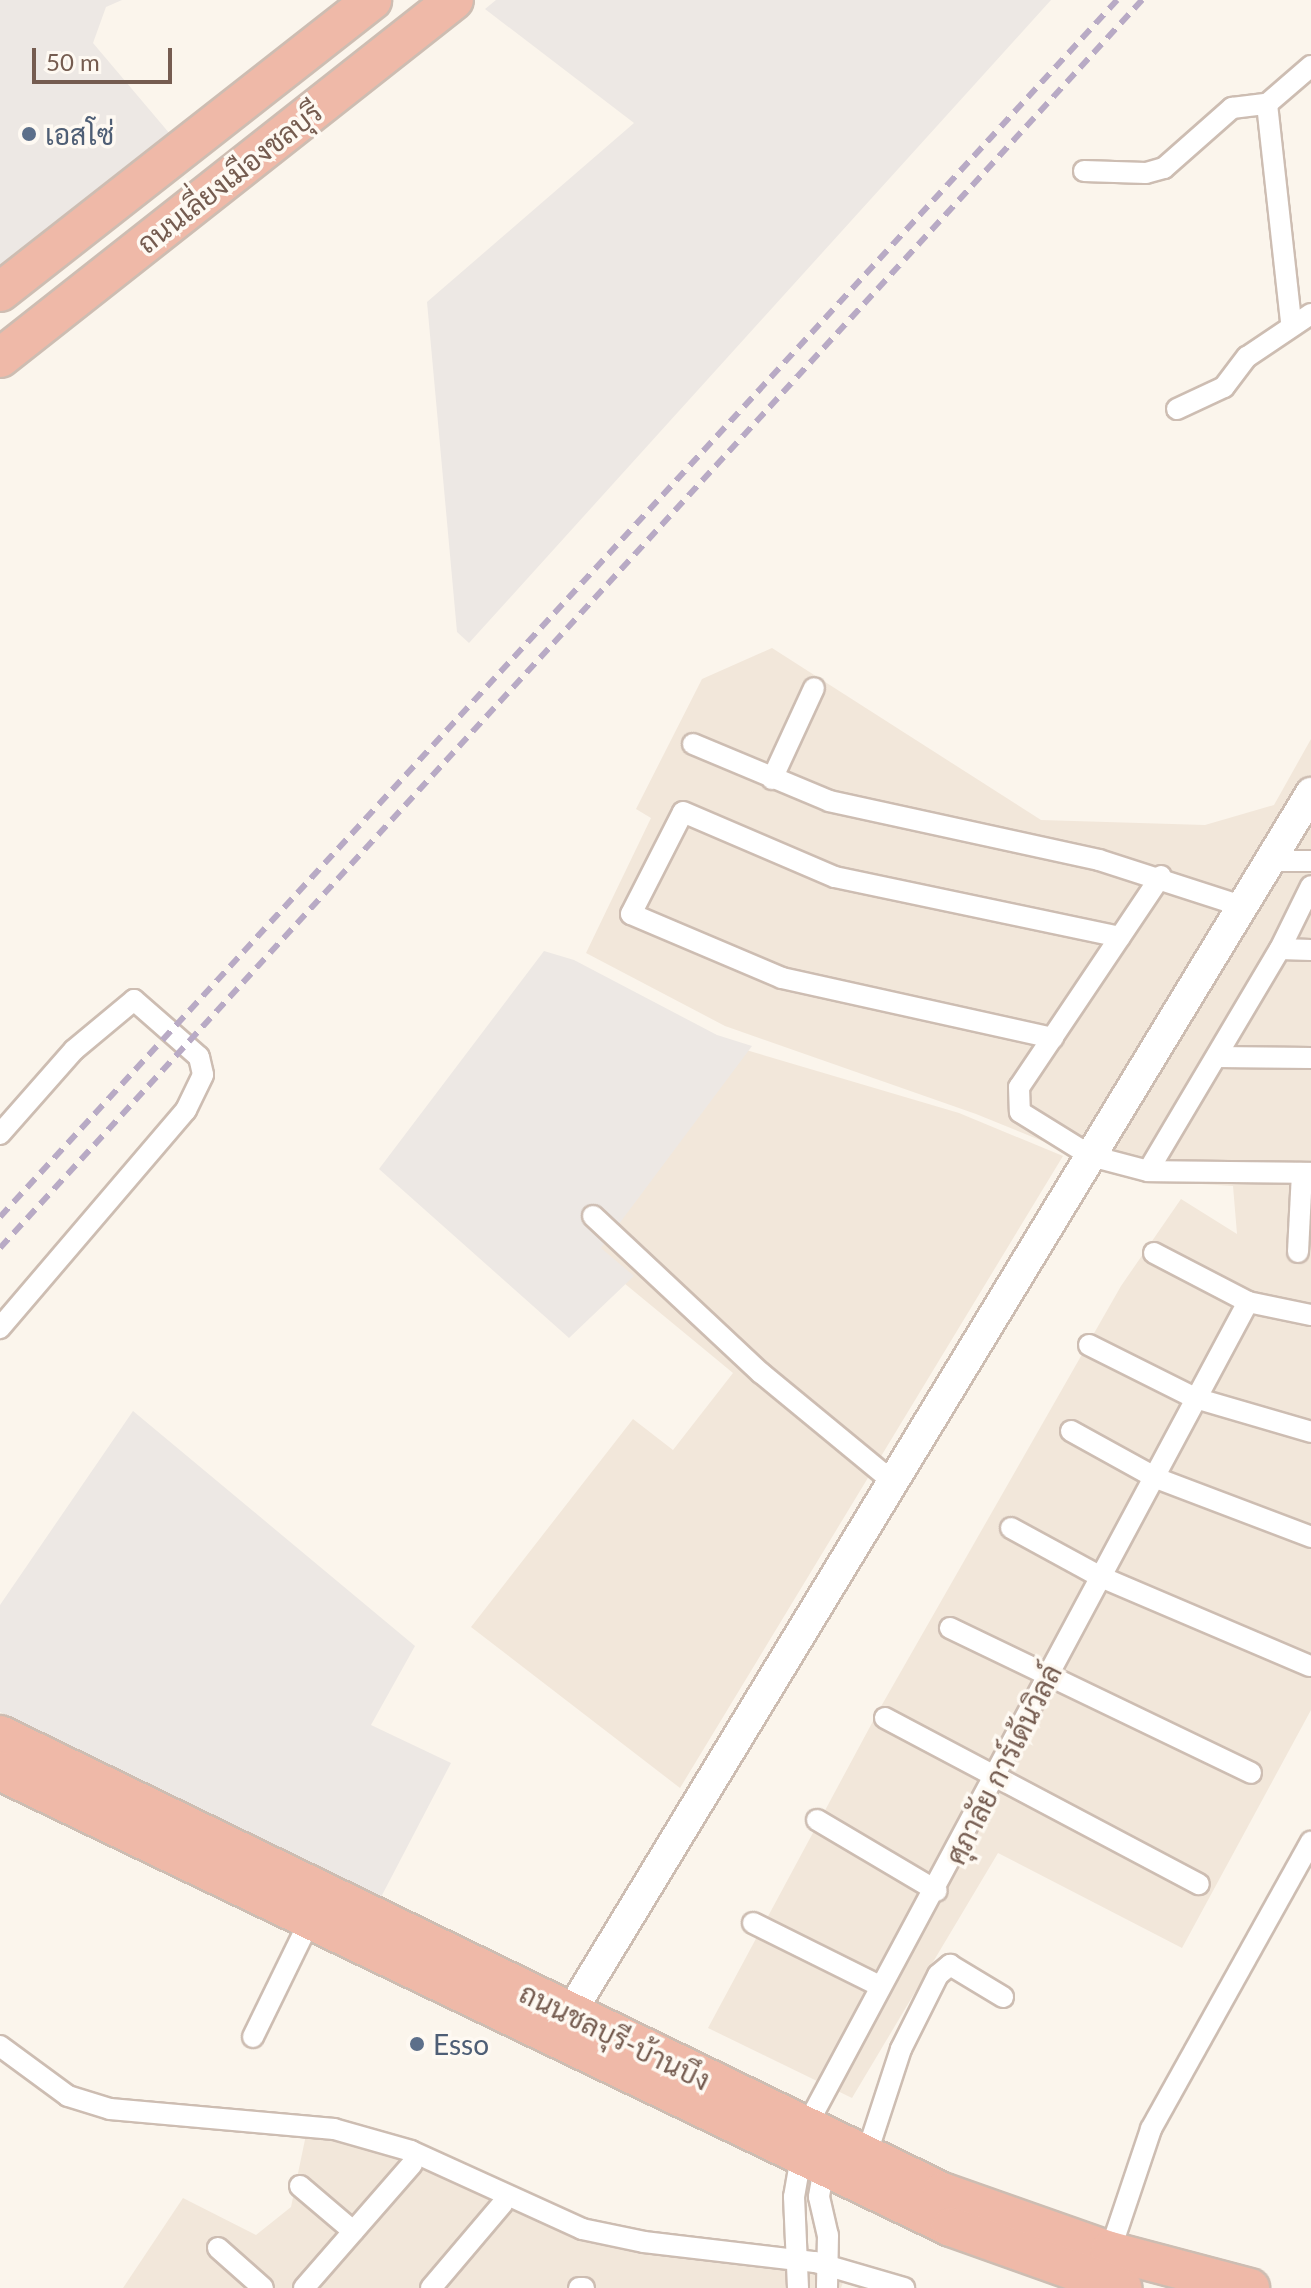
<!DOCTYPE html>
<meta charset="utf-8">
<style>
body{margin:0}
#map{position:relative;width:1311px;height:2288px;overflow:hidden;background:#fbf5ec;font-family:Lato,Sarabun,sans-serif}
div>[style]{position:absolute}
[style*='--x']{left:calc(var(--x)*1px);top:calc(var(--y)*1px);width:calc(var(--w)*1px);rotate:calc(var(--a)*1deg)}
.residential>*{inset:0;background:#f2e7da}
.industrial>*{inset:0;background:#ede8e4}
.roads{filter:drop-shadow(2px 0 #cdbdb2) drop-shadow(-2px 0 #cdbdb2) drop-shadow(0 2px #cdbdb2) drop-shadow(0 -2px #cdbdb2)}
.street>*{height:20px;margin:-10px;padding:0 10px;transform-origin:10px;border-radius:10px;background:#fff}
.secondary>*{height:30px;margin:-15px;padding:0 15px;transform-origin:15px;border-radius:15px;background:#fff}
.highway>*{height:38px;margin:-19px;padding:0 19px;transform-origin:19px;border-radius:19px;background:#efb9a8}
.rail>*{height:6px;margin-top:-3px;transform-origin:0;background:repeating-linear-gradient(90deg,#b8aac5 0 12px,transparent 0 20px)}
.dots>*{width:22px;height:22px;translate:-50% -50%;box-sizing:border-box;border:4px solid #fef9f2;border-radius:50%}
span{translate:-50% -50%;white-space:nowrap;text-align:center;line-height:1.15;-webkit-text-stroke:7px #fef9f2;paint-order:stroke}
.service-label{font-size:28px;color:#4e5e75}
.left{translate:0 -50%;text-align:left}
.street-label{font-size:28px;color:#755c50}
.scale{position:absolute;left:32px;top:48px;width:140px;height:36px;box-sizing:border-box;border:4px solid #755c50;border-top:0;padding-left:10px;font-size:24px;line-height:28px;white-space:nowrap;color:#755c50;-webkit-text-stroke:6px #fef9f2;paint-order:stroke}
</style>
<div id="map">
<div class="residential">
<div style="clip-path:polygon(772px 648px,1041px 820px,1205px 825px,1274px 805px,1311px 739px,1311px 1710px,1182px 1948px,998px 1853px,852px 2098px,708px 2028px,879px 1710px,1121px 1286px,1181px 1199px,1237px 1234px,1233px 1186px,1138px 1180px,976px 1114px,725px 1026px,586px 953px,651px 818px,636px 809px,702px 679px)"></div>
<div style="clip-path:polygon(736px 1047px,959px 1113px,1063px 1156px,680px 1788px,471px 1627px,633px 1419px,673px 1450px,733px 1373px,584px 1250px)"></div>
<div style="clip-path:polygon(308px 2125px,379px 2140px,582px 2235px,848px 2269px,841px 2288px,123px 2288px,183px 2198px,256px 2235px,291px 2207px)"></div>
</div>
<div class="industrial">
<div style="clip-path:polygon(0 0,122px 0,106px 7px,93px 43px,170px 134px,0 268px)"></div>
<div style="clip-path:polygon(496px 0,1051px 0,469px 643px,457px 632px,427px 302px,634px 123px,485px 9px)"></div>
<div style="clip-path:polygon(544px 951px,574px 960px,717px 1035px,752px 1046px,601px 1248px,634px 1276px,569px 1338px,379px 1169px)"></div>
<div style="clip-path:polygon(133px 1411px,415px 1646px,371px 1725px,451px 1763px,380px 1899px,0 1712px,0 1605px)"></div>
</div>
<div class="roads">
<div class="street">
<div style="--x:1267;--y:104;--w:220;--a:83.7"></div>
<div style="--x:1084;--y:171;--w:62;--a:1.8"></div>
<div style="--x:1146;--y:173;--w:19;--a:-16"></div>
<div style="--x:1164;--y:168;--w:91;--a:-41.4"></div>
<div style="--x:1232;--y:108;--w:35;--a:-7"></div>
<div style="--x:1267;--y:104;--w:58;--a:-40.8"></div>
<div style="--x:1177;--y:409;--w:52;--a:-25.1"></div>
<div style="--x:1224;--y:387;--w:38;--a:-53"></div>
<div style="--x:1247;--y:357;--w:77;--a:-33.9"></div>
<div style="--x:693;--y:744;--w:147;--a:22.7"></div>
<div style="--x:829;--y:801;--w:276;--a:12.3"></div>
<div style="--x:1099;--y:860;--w:149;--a:17.9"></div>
<div style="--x:772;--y:779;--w:100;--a:-65.2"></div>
<div style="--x:1269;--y:861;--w:42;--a:0"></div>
<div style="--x:1161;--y:876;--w:254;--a:123.9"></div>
<div style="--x:1019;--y:1087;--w:25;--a:88"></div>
<div style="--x:1020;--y:1112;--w:84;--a:31.8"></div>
<div style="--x:1091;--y:1156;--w:59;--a:14.7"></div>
<div style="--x:1148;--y:1171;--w:163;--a:0.7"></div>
<div style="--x:1280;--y:949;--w:31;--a:2"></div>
<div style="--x:1053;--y:1038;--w:278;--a:-167.5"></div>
<div style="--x:782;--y:978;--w:164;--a:-157"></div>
<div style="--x:631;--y:914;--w:114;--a:-63"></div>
<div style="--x:683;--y:812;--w:165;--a:23.2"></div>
<div style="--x:835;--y:877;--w:291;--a:11.9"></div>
<div style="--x:1217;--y:1057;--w:94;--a:0.6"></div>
<div style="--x:0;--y:1134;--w:112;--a:-48.6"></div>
<div style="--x:74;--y:1050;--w:78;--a:-39.8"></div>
<div style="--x:134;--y:1000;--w:86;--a:41.2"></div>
<div style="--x:199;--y:1057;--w:18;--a:77"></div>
<div style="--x:203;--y:1075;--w:39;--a:116"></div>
<div style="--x:186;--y:1110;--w:287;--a:130.5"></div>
<div style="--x:1148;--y:1171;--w:258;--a:-59.3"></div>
<div style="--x:1280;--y:949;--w:70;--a:-63.8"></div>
<div style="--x:593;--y:1216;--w:230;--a:43.1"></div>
<div style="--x:761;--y:1373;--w:171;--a:39.5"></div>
<div style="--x:1298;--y:1252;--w:79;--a:-87.1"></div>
<div style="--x:1154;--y:1253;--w:106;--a:27.5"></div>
<div style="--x:1248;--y:1302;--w:64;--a:11.7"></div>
<div style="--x:1089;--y:1345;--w:119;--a:26.6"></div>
<div style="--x:1195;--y:1398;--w:121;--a:16.3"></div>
<div style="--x:1071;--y:1431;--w:97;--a:28.9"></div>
<div style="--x:1156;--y:1478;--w:166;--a:20.8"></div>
<div style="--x:1011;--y:1528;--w:102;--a:28.6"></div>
<div style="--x:1101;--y:1577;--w:227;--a:23.1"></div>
<div style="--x:950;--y:1628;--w:334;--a:25.7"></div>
<div style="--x:885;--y:1718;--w:355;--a:27.9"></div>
<div style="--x:817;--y:1820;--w:139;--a:30.6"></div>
<div style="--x:753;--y:1923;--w:142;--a:26.4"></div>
<div style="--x:253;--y:2037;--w:130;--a:-64"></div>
<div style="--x:0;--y:2046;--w:84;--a:36.3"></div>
<div style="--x:68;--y:2096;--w:44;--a:17.2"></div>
<div style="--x:110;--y:2109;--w:225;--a:5.1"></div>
<div style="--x:334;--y:2129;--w:80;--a:15.9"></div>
<div style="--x:411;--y:2151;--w:188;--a:24.5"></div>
<div style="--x:582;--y:2229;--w:63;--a:11.8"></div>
<div style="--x:644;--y:2242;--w:172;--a:6.7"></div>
<div style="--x:815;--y:2262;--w:93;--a:16.3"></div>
<div style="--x:806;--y:2127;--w:936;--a:-61.82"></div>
<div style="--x:866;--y:2156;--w:113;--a:-71.9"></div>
<div style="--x:901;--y:2049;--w:83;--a:-63.4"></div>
<div style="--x:938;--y:1975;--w:16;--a:-40"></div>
<div style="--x:950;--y:1965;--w:62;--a:31.1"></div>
<div style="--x:824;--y:2168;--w:29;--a:100"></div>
<div style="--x:819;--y:2197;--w:39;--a:77"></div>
<div style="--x:828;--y:2235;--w:53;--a:91.1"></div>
<div style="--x:300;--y:2186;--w:70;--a:40.3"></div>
<div style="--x:218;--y:2248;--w:60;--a:41.6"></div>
<div style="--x:1110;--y:2251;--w:129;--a:-71.4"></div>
<div style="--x:1151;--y:2129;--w:329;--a:-60.9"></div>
<div style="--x:304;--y:2288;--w:164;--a:-48.9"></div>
<div style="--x:431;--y:2288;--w:111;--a:-49.7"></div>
<div style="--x:579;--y:2288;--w:5;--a:0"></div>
<div style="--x:798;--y:2288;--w:91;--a:-92.5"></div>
<div style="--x:794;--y:2197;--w:41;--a:-80.1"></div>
</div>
<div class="secondary">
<div style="--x:569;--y:2015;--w:1430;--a:-58.73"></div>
</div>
<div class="highway">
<div style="--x:0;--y:292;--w:473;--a:-38.1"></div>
<div style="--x:0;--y:358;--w:578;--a:-38.26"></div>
<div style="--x:0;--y:1735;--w:1047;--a:25.88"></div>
<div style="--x:942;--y:2192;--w:178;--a:19.4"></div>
<div style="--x:1110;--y:2251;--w:145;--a:14.8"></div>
<div style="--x:0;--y:1771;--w:1055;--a:25.62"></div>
<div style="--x:951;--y:2227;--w:182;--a:19.6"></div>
</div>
</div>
<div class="rail">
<div style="--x:0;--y:1217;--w:1652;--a:-47.45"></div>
<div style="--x:0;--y:1248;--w:1692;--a:-47.54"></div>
</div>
<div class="dots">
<div style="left:29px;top:134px;background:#5c6f8a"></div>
<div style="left:417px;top:2044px;background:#5c6f8a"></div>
</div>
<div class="service-label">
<span class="left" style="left:45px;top:134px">เอสโซ่</span>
<span class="left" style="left:433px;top:2044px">Esso</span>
</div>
<div class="street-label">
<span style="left:229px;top:177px;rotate:-38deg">ถนนเลี่ยงเมืองชลบุรี</span>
<span style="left:1003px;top:1764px;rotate:-63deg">ศุภาลัย การ์เด้นวิลล์</span>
<span style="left:615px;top:2036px;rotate:26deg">ถนนชลบุรี-บ้านบึง</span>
</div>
<div class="scale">50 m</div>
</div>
